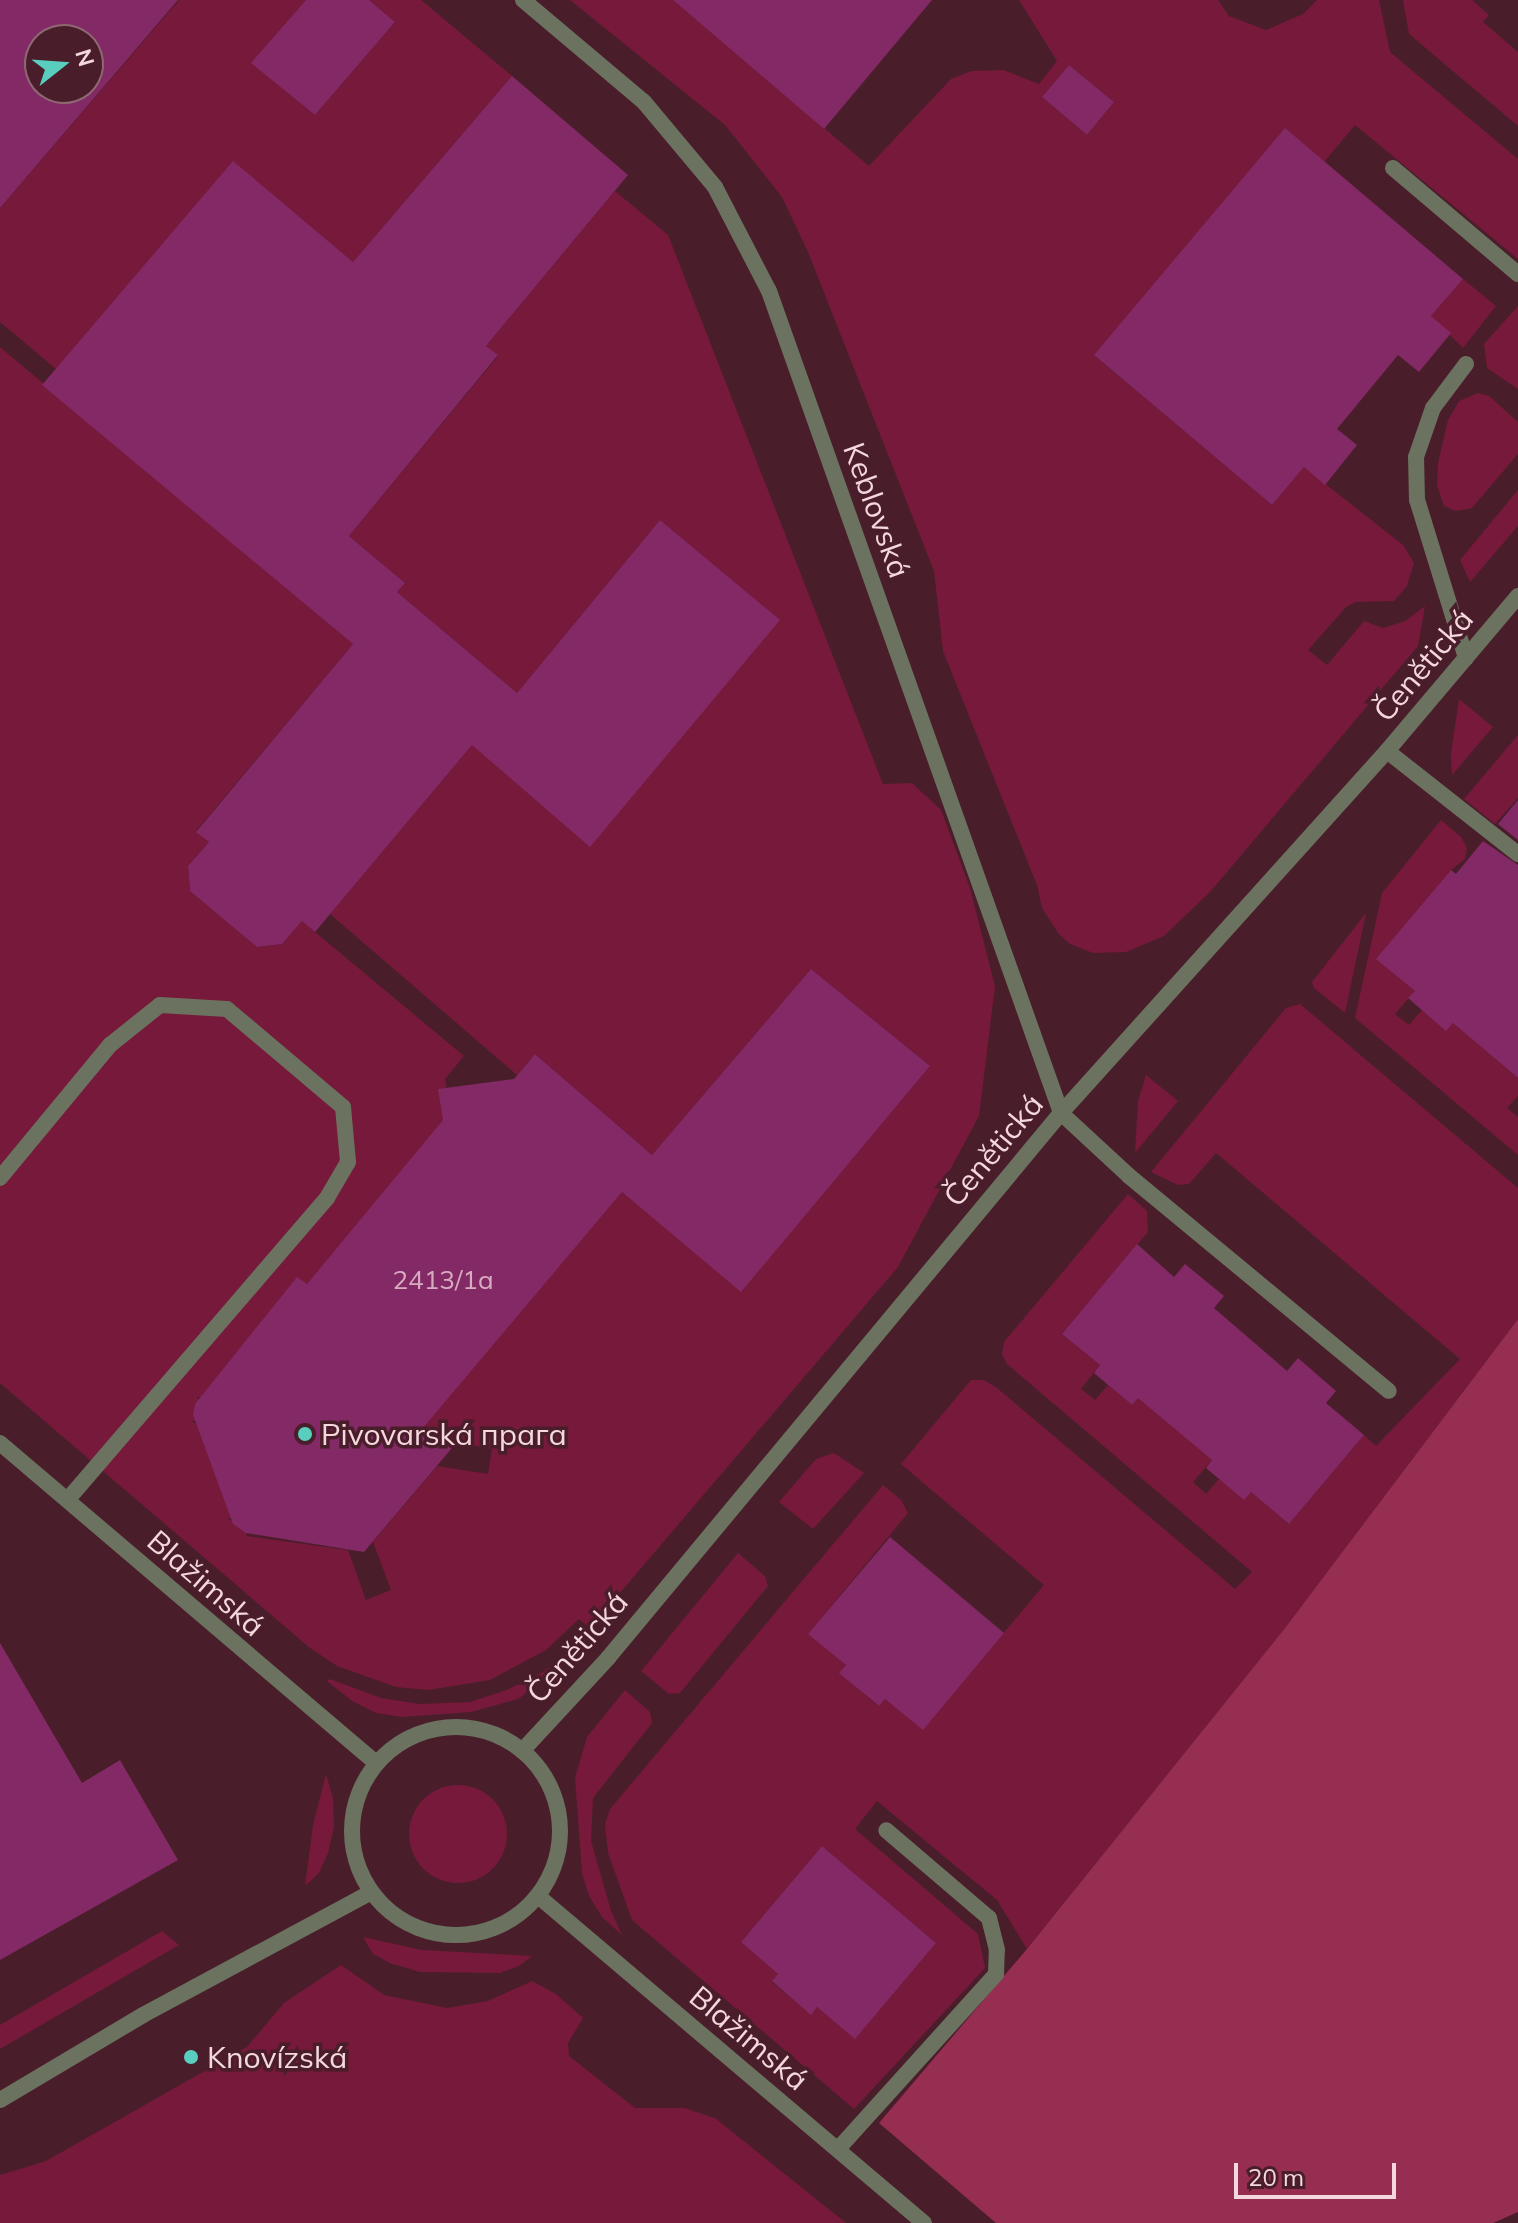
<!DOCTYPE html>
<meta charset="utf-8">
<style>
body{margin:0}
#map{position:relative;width:1518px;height:2223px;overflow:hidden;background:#491e2a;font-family:Mulish,sans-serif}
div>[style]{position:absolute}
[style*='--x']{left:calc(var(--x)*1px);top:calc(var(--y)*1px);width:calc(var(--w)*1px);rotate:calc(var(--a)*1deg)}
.green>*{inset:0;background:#76193b}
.round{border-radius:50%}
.forest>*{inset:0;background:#962e51}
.building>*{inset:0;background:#832965}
.lane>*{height:16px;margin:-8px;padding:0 8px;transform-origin:8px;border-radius:8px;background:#6b725f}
.street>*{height:16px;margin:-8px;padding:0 8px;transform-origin:8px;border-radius:8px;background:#6b725f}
.street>.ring{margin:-8px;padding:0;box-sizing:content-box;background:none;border:16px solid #6b725f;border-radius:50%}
.dots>*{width:22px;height:22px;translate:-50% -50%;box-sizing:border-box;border:4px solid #491e2a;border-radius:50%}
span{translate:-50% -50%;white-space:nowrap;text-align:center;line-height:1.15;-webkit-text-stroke:7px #491e2a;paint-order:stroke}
.number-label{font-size:26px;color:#d8acc0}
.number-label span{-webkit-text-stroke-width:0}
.street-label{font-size:30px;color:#f5d7de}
.poi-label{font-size:30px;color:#f5d7de}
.left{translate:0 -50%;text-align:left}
.north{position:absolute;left:24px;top:24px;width:80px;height:80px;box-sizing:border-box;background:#491e2a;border:2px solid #8e6872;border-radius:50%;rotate:73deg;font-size:22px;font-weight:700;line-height:32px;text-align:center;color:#f5d7de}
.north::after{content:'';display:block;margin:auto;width:28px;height:36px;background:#59cebf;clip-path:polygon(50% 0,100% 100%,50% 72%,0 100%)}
.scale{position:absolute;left:1234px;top:2163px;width:162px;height:36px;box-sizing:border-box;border:4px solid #f5d7de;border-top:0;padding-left:10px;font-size:24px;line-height:28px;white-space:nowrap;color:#f5d7de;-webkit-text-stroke:6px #491e2a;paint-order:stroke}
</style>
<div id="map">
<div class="green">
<div style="clip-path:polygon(179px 0,306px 0,252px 63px,315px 115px,395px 22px,369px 0,421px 0,512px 76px,353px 262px,233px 162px,56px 369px,0 322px,0 208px)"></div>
<div style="clip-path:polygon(evenodd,570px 0,673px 0,869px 166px,951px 79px,972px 71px,1003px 70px,1039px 84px,1057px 61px,1019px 0,1218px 0,1229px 16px,1266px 30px,1303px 14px,1317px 0,1379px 0,1390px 52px,1518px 159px,1518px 259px,1355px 125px,1324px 162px,1095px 356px,1272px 505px,1304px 467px,1403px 545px,1414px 563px,1407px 586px,1394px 601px,1356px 602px,1346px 607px,1308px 650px,1327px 665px,1364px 621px,1383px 628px,1405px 621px,1425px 606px,1418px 646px,1210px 892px,1164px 936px,1126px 952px,1093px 953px,1070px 944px,1058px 933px,1042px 908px,1037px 885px,943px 651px,934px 571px,808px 252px,782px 197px,725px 125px,570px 0,1069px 65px,1114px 102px,1087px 135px,1042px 97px,1069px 65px)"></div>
<div style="clip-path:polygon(1403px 0,1472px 0,1489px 15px,1483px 22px,1518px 52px,1518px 126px,1409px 34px)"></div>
<div style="clip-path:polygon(615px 191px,668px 235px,883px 784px,912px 783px,941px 810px,970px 888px,995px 986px,979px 1116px,898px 1267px,590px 1628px,579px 1619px,546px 1650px,490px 1680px,428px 1690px,396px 1687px,337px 1666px,310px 1648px,0 1383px,0 347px,353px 644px,196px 831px,209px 842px,188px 866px,190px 891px,257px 947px,282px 944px,302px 921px,464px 1056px,445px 1079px,450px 1114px,287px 1308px,264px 1317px,265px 1321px,201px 1398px,197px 1397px,200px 1402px,197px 1419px,192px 1422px,196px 1423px,231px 1517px,228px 1520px,234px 1520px,247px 1530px,247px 1536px,348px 1550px,366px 1600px,391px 1590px,373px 1542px,437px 1466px,488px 1474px,492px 1449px,438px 1439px,423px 1426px,622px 1192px,741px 1291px,930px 1066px,811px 969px,652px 1155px,535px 1054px,517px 1075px,330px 914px,472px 745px,779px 620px,660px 520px,517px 693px,397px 592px,405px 583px,349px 536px,498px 356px,486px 346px)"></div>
<div style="clip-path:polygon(1463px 279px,1496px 306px,1463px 348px,1431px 316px)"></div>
<div style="clip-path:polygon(1518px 306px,1518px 389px,1487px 368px,1484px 344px)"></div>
<div style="clip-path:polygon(1478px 393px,1489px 396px,1518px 422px,1518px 454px,1472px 508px,1456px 511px,1444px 506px,1437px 485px,1438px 463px,1448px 420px,1459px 401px)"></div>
<div style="clip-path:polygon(1518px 490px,1518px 526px,1470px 582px,1460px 560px)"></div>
<div style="clip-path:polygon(1459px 699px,1493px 727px,1452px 775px,1451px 754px)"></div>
<div style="clip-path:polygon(1518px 735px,1518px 798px,1495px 824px,1464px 799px)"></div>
<div style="clip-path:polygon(1441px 820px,1461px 837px,1467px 848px,1465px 859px,1451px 870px,1377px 959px,1415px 991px,1395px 1014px,1409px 1025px,1422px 1010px,1446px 1030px,1453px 1023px,1518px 1078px,1518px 1096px,1507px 1108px,1518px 1117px,1518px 1155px,1355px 1018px,1382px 893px)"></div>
<div style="clip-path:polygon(1366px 913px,1345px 1013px,1314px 988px,1312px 982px)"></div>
<div style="clip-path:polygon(evenodd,1300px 1004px,1518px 1188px,1518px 1319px,1285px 1628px,1027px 1949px,997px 1900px,877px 1801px,855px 1829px,978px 1934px,985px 1968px,854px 2109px,632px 1920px,608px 1853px,605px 1824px,610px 1809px,883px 1485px,901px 1500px,908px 1513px,809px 1633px,846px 1665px,840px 1673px,878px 1706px,885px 1699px,923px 1729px,1044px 1585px,901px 1464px,971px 1380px,984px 1380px,997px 1388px,1235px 1589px,1252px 1572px,1007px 1364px,1002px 1354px,1004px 1342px,1128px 1194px,1147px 1211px,1148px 1232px,1062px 1334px,1100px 1365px,1081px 1389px,1095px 1400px,1108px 1385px,1132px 1405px,1138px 1397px,1212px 1460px,1193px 1482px,1206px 1494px,1219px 1479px,1251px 1492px,1289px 1524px,1364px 1435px,1376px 1446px,1460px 1359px,1216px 1153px,1189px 1184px,1178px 1185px,1151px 1172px,1286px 1008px,1300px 1004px,822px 1846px,936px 1943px,855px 2038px,817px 2007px,811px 2014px,772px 1982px,778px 1974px,741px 1942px,822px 1846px)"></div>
<div style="clip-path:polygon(1146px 1075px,1178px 1101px,1135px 1153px,1138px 1101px)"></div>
<div style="clip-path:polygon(834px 1453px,864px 1473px,813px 1529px,779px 1502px,816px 1459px)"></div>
<div style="clip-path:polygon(738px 1553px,765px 1576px,768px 1586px,680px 1693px,669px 1694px,641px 1671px)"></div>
<div style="clip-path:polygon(572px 1649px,554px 1672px,518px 1699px,471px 1712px,402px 1717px,376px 1713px,352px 1701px,327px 1681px,330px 1679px,381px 1698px,420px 1704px,470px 1702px,507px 1690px,543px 1672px)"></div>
<div style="clip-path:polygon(625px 1690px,650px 1712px,652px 1723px,593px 1798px,591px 1841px,611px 1911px,622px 1935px,602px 1917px,589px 1896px,582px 1873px,575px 1778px,587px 1737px)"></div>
<div style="clip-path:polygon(326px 1774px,333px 1798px,334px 1827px,328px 1853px,319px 1873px,305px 1886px,313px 1825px)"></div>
<div class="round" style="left:409px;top:1785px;width:98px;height:98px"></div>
<div style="clip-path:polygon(162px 1931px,179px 1945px,0 2049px,0 2025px)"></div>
<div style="clip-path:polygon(363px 1937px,422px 1950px,532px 1956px,519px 1966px,500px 1973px,420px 1972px,390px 1963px,373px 1954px)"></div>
<div style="clip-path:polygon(341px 1965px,384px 1995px,447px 2008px,488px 2001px,532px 1981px,556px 1994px,583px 2018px,568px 2043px,569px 2056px,635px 2108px,684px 2108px,715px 2118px,846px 2223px,0 2223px,0 2175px,46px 2161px,247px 2047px,284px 2003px)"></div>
</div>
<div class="forest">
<div style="clip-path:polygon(1518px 1319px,1518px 2212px,1493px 2223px,996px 2223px,879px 2123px,1027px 1949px,1285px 1628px)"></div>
</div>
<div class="building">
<div style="clip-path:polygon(evenodd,0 0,178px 0,0 208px,0 0,40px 40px,88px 40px,88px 88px,40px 88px,40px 40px)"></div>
<div style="clip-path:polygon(306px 0,369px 0,395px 22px,315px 115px,251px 63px)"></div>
<div style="clip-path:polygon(673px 0,932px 0,824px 129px)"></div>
<div style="clip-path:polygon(1069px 65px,1114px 102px,1087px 135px,1042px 97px)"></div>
<div style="clip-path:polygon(512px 76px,628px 175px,486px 346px,498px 355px,349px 536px,405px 583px,397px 592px,517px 693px,660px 520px,780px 620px,590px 847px,472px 745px,315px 932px,302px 921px,282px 944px,257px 947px,190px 891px,188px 866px,209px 842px,196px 832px,353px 644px,42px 385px,233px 161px,353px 262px)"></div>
<div style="clip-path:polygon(1285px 128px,1463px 279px,1431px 316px,1451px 333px,1419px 372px,1398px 355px,1337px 429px,1357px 445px,1325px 485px,1304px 467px,1272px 505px,1094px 355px)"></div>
<div style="clip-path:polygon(1518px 800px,1518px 840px,1498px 824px)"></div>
<div style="clip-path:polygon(1483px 841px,1518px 865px,1518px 1078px,1453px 1023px,1446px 1031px,1408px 998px,1415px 991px,1376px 959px,1451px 870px,1456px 874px)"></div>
<div style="clip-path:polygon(811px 969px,930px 1066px,741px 1292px,622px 1192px,417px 1435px,457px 1442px,364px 1552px,246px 1533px,233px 1524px,193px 1415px,195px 1404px,297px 1277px,307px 1284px,443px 1120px,438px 1089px,514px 1079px,535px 1054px,652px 1155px)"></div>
<div style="clip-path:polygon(1137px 1244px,1174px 1277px,1185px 1264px,1224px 1296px,1214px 1308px,1287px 1371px,1298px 1358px,1336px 1391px,1326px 1403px,1364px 1435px,1289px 1524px,1251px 1492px,1244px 1500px,1206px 1468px,1212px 1460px,1138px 1398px,1132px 1405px,1094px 1373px,1100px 1365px,1062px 1334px)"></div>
<div style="clip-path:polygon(890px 1537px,1004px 1633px,923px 1730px,885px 1699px,879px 1706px,839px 1673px,846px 1665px,808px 1634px)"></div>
<div style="clip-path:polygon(0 1643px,82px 1783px,120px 1760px,178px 1860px,0 1960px)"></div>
<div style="clip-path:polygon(822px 1846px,936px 1943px,855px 2039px,817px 2007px,811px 2015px,772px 1981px,778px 1974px,741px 1942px)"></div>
</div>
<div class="lane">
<div style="--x:1393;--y:168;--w:164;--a:40.3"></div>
<div style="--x:1466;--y:658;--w:165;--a:-107.2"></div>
<div style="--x:1417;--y:500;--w:43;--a:-91.3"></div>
<div style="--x:1416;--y:457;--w:52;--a:-70.9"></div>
<div style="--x:1433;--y:408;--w:55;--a:-53.1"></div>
<div style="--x:1387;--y:751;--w:167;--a:38.2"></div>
<div style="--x:1061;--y:1113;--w:93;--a:42.8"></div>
<div style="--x:1129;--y:1176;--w:337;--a:39.6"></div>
<div style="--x:0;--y:1178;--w:173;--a:-50.4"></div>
<div style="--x:110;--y:1045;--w:64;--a:-38.7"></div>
<div style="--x:160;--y:1005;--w:67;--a:3.4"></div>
<div style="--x:227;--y:1009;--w:152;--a:40.2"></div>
<div style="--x:343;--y:1107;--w:55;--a:84.8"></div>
<div style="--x:348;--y:1162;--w:42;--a:120.3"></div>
<div style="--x:327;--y:1198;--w:397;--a:130.7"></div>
<div style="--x:838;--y:2149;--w:236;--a:-47.9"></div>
<div style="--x:996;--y:1974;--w:24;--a:-88"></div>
<div style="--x:997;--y:1950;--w:33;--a:-104"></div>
<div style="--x:989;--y:1918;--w:135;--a:-139.5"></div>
</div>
<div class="street">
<div style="--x:523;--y:0;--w:158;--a:40.1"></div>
<div style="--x:644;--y:102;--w:111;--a:50.1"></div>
<div style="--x:715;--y:187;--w:117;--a:62.6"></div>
<div style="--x:769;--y:291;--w:872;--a:70.44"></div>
<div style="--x:0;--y:1443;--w:494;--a:40.4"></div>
<div class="ring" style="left:352px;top:1727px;width:192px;height:192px"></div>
<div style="--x:522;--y:1751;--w:127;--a:-47.2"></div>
<div style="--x:608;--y:1658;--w:709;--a:-50.27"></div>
<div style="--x:1061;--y:1113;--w:487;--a:-48"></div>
<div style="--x:1387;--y:751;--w:203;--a:-49.8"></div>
<div style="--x:538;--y:1896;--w:506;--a:40.27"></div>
<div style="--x:0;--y:2100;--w:166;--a:-30.7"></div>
<div style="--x:143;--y:2015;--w:259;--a:-28.3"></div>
</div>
<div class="dots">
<div style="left:305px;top:1434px;background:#59cebf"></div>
<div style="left:191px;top:2057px;background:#59cebf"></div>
</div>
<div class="number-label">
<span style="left:443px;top:1280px">2413/1a</span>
</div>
<div class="street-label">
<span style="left:877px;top:510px;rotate:70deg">Keblovská</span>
<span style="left:1423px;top:665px;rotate:-50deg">Čenětická</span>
<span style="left:993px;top:1150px;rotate:-50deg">Čenětická</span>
<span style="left:206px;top:1583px;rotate:41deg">Blažimská</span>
<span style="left:577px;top:1647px;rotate:-49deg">Čenětická</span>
<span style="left:749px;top:2038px;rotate:40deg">Blažimská</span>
</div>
<div class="poi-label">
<span class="left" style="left:321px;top:1434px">Pivovarská прага</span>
<span class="left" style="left:207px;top:2057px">Knovízská</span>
</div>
<div class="north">N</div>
<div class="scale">20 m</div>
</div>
